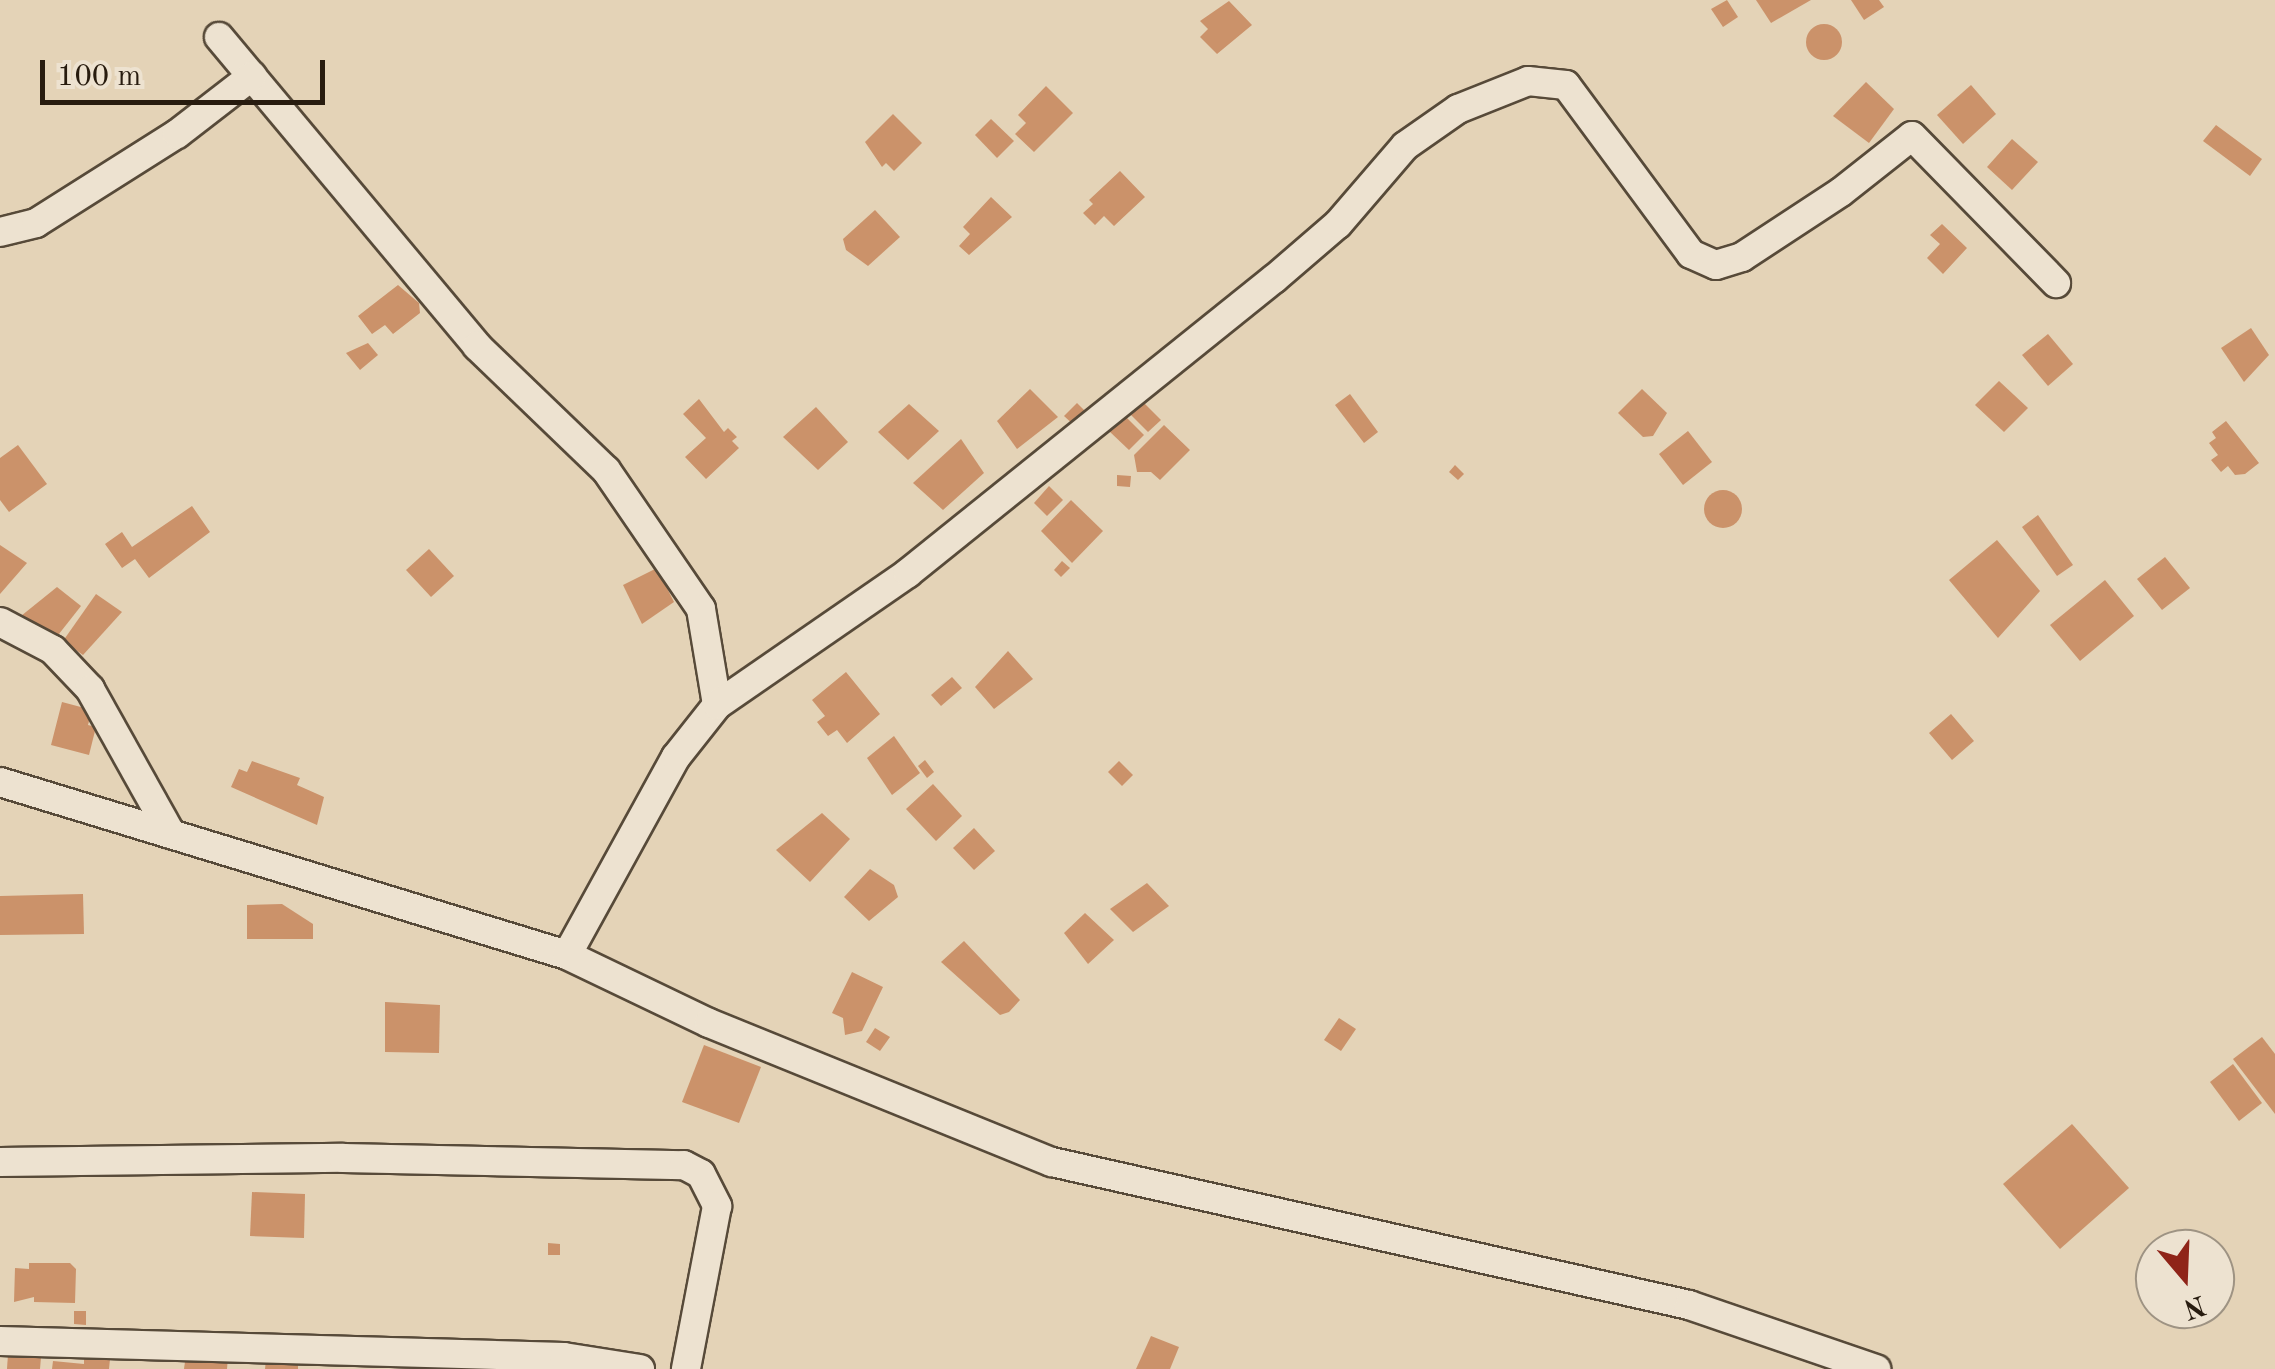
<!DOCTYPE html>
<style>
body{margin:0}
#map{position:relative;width:2275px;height:1369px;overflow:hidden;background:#e4d3b7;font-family:"Old Standard TT",serif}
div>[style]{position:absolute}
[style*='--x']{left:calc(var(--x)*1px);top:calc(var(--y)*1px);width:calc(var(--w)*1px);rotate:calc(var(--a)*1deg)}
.building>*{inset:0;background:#cb926a}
.round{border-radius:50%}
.roads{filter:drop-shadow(2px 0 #574a39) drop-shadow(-2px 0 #574a39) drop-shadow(0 2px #574a39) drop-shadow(0 -2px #574a39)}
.minor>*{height:28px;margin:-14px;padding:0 14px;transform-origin:14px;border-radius:14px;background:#ede2d0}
span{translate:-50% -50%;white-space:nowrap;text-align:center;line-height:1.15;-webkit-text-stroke:8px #ede2d0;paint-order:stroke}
.north{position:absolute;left:2135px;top:1229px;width:100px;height:100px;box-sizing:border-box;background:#ede2d0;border:2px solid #9e9383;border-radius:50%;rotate:161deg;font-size:28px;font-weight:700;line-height:40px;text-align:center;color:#281c0f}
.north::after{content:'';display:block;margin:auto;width:35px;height:45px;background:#8f2418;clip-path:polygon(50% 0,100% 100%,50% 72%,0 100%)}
.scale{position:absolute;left:40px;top:60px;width:285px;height:45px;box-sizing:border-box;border:5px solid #281c0f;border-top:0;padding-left:12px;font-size:30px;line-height:35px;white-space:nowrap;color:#281c0f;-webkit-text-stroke:8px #ede2d0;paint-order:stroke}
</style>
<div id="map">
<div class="building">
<div style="clip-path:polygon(1727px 0,1738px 17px,1723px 27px,1711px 9px)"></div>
<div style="clip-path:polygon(1756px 0,1811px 0,1771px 23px)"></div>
<div style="clip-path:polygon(1851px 0,1879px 0,1884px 7px,1864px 20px)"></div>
<div style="clip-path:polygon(1229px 1px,1252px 25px,1217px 54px,1200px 37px,1208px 29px,1200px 21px)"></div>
<div class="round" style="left:1806px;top:24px;width:36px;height:36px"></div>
<div style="clip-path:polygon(1866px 82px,1894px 109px,1869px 143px,1833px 116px)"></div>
<div style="clip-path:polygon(1971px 85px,1996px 114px,1963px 144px,1937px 115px)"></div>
<div style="clip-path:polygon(1046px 86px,1073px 113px,1034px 152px,1015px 134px,1026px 123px,1018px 115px)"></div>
<div style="clip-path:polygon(893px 114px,922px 143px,894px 171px,886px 163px,882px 167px,865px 142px)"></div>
<div style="clip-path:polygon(991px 119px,1014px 141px,997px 158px,975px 135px)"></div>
<div style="clip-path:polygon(2216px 125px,2262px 159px,2250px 176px,2203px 141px)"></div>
<div style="clip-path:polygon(2012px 139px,2038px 162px,2012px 190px,1987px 167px)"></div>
<div style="clip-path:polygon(1120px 171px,1145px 197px,1114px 226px,1104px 216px,1095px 225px,1083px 213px,1093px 204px,1089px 200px)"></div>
<div style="clip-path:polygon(991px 197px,1012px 217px,969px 255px,959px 246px,970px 234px,963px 227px)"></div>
<div style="clip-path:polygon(875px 210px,900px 237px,868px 266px,846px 250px,843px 239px)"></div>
<div style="clip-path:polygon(1942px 224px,1967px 248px,1943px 274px,1927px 258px,1940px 244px,1930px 235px)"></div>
<div style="clip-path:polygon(398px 285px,419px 303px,420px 313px,393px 334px,385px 325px,372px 334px,358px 316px)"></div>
<div style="clip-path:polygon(2251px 328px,2269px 355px,2244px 382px,2221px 348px)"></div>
<div style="clip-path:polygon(2048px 334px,2073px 364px,2048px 386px,2022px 355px)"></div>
<div style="clip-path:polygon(368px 343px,378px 355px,360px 370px,346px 353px)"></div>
<div style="clip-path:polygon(1999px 381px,2028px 408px,2004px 432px,1975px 405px)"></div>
<div style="clip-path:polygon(1030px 389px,1058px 417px,1017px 449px,997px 421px)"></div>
<div style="clip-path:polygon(1642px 389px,1667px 413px,1653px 436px,1643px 437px,1618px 413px)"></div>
<div style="clip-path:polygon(1350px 394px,1378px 432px,1364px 443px,1335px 405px)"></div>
<div style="clip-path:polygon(699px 399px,724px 432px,728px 428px,737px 437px,732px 441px,739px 448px,706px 479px,685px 457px,706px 438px,683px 414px)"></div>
<div style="clip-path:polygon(1140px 399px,1161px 420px,1148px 432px,1127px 411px)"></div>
<div style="clip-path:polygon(1077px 403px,1087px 413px,1075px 426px,1064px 416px)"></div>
<div style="clip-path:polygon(909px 404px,939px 431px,908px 460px,878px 432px)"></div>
<div style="clip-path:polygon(816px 407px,848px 442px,818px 470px,783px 437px)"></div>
<div style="clip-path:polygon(1125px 416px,1144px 435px,1129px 450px,1109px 431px)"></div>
<div style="clip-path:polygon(2226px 421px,2259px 463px,2245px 474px,2235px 475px,2228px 466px,2221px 472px,2211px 460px,2218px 455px,2209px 443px,2216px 438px,2212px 432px)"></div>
<div style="clip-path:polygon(1164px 425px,1190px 450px,1160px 480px,1151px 472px,1137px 472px,1134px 455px)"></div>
<div style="clip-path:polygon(1688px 431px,1712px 462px,1683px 485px,1659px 454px)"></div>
<div style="clip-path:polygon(961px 439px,984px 473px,943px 510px,913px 483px)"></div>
<div style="clip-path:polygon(18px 445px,47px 484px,9px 512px,0 500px,0 458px)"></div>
<div style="clip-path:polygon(1455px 465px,1464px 474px,1458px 480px,1449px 472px)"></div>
<div style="clip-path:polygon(1117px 475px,1131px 476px,1130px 487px,1117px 486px)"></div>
<div style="clip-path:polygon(1049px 486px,1063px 500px,1047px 516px,1034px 503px)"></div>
<div class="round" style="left:1704px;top:490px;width:38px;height:38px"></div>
<div style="clip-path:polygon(1071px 500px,1103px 531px,1072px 563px,1041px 531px)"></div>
<div style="clip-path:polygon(192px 506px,210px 532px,149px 578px,135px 559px,122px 568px,105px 544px,122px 532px,132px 547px)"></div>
<div style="clip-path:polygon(2038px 515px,2073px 565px,2057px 576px,2022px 527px)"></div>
<div style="clip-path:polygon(1997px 540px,2040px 591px,1998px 638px,1949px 580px)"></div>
<div style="clip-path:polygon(0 545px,27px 563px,0 594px)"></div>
<div style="clip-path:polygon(429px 549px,454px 576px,431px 597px,406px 570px)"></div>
<div style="clip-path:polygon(2165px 557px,2190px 588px,2162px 610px,2137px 579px)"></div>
<div style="clip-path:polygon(1062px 561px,1070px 568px,1061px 577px,1054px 570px)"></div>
<div style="clip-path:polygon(657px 568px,674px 602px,642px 624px,623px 585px)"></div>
<div style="clip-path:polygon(2105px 580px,2134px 616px,2080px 661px,2050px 625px)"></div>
<div style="clip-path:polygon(57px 587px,81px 606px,55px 639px,21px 616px)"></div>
<div style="clip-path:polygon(96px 594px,122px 612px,83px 655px,63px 641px)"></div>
<div style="clip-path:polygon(1008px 651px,1033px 679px,994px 709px,975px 687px)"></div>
<div style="clip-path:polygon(846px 672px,880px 714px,847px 743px,837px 730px,828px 736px,817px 722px,825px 716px,812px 700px)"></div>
<div style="clip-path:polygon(952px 677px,962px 688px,941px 706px,931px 695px)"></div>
<div style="clip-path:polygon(62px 702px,92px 710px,88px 725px,96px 727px,89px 755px,51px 745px)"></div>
<div style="clip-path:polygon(1951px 714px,1974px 741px,1952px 760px,1929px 733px)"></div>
<div style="clip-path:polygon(894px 736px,920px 773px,892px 795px,867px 758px)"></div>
<div style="clip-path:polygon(925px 760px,934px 772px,927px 778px,918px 766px)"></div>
<div style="clip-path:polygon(252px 761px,300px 778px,297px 785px,324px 797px,317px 825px,231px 787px,239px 769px,247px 772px)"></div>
<div style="clip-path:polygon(1119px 761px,1133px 775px,1122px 786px,1108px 772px)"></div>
<div style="clip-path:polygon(933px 784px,962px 816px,936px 841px,906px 809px)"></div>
<div style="clip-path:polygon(822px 813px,850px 839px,810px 882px,776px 850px)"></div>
<div style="clip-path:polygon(974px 828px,995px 851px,974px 870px,953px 848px)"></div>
<div style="clip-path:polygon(870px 869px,894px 885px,898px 897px,869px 921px,844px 897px)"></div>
<div style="clip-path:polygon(1147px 883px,1169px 906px,1133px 932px,1110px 909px)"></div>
<div style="clip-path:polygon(83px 894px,84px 934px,0 935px,0 896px)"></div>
<div style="clip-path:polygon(282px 904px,313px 924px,313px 939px,247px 939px,247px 905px)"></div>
<div style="clip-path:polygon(1085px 913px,1114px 940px,1088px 964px,1064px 933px)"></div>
<div style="clip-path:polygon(964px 941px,1020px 1000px,1009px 1012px,1000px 1015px,941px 962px)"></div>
<div style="clip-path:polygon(852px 972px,883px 987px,862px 1031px,845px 1035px,843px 1018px,832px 1013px)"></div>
<div style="clip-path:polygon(385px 1002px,440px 1005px,439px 1053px,385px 1052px)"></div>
<div style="clip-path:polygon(1339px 1018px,1356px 1029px,1341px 1051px,1324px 1040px)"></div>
<div style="clip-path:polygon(875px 1028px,890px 1037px,880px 1051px,866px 1042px)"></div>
<div style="clip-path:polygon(2262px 1037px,2275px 1054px,2275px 1114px,2233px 1059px)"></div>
<div style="clip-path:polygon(704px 1045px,761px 1067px,739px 1123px,682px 1102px)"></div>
<div style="clip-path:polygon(2233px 1064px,2262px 1103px,2239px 1121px,2210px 1082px)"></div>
<div style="clip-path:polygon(2072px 1124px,2129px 1188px,2060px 1249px,2003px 1184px)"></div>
<div style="clip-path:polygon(252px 1192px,305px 1194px,304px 1238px,250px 1236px)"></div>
<div style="clip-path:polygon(548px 1243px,560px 1244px,560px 1255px,548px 1255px)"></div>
<div style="clip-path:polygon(29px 1263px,70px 1263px,76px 1269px,75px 1303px,34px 1302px,34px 1297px,14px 1302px,15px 1268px,29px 1269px)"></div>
<div style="clip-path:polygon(74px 1311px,86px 1311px,86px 1325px,74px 1324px)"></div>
<div style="clip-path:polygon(1151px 1336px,1179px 1347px,1170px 1369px,1136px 1369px)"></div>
<div style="clip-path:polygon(8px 1354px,41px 1357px,40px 1369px,7px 1369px)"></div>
<div style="clip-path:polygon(186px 1354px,228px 1357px,227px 1369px,184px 1369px)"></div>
<div style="clip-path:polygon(84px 1357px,110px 1359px,109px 1369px,52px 1369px,53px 1361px,84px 1364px)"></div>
<div style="clip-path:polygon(266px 1360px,298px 1363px,298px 1369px,265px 1369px)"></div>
</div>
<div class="roads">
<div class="minor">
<div style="--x:219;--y:37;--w:403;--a:50.1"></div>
<div style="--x:477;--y:346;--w:179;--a:43.9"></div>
<div style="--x:606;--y:470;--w:168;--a:55.6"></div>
<div style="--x:701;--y:609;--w:97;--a:80.5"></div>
<div style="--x:0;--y:232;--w:37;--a:-14"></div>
<div style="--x:36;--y:223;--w:167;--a:-32.3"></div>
<div style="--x:177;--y:134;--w:95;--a:-37.7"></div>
<div style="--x:0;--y:622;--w:60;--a:27.8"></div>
<div style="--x:53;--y:650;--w:54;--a:46.5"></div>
<div style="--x:90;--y:689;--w:166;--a:60.8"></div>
<div style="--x:0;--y:782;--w:593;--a:16.97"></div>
<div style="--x:567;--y:955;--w:157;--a:25.6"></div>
<div style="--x:709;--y:1023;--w:370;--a:22.1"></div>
<div style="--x:1052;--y:1162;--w:653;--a:12.65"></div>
<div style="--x:1689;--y:1305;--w:198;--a:18.9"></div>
<div style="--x:567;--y:955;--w:226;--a:-61.2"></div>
<div style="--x:676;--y:757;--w:66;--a:-51.7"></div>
<div style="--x:717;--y:705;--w:232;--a:-34.6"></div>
<div style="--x:908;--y:573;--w:469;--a:-38.8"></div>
<div style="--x:1274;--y:279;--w:84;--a:-40.7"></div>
<div style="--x:1338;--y:224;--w:103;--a:-49.3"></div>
<div style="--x:1405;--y:146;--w:65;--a:-34.9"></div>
<div style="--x:1458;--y:109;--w:75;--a:-21.8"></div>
<div style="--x:1528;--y:81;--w:38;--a:6"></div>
<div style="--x:1566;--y:85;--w:210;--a:53.5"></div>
<div style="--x:1691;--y:254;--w:27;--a:24"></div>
<div style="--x:1716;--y:265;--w:27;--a:-17"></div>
<div style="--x:1742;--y:257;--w:118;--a:-33.3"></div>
<div style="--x:1841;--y:192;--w:90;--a:-38.3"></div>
<div style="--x:1912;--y:136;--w:206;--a:45.6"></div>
<div style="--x:0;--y:1162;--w:343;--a:-0.7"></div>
<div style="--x:343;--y:1158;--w:341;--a:1.2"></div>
<div style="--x:684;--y:1165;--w:19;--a:28"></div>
<div style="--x:701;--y:1174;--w:36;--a:63"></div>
<div style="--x:717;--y:1206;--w:166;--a:100.8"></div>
<div style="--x:0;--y:1341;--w:564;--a:1.62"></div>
<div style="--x:564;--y:1357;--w:77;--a:9"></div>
</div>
</div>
<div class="north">N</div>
<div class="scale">100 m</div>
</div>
